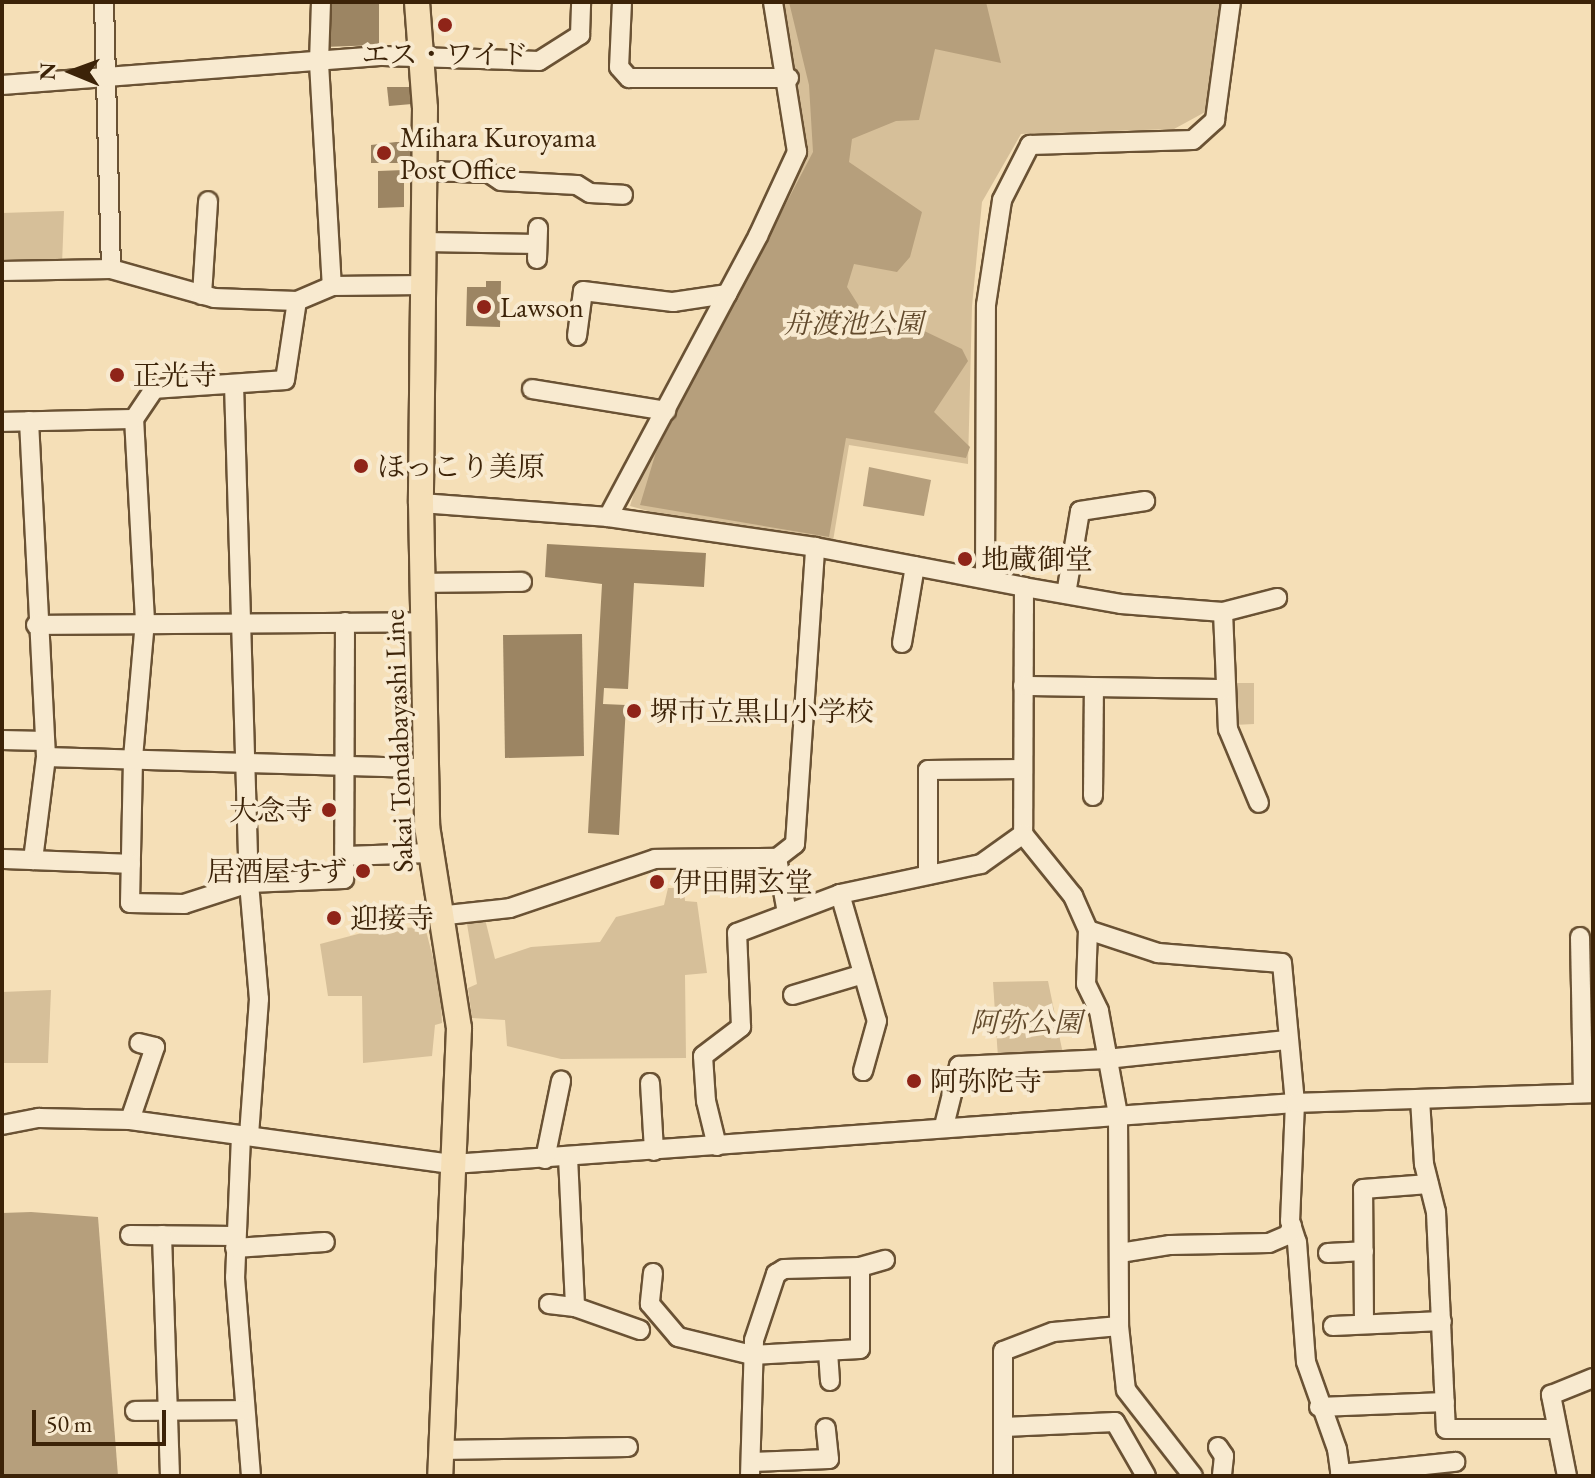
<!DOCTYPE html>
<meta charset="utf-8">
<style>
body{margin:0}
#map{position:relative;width:1595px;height:1478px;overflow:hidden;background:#f5dfb7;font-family:"EB Garamond","Noto Serif JP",serif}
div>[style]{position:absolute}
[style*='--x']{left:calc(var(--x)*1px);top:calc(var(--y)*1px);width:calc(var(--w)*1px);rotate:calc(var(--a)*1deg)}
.green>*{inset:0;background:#d6bf99}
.water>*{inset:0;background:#b69f7c}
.building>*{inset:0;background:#9c8563}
.roads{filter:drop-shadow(2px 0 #6a5234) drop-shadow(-2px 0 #6a5234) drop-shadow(0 2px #6a5234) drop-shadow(0 -2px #6a5234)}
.minor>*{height:18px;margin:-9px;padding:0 9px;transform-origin:9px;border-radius:9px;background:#f8ead0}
.major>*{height:24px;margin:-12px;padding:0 12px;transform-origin:12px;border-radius:12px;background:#f5dfb7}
.dots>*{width:22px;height:22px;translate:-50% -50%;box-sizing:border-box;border:4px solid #f8ead0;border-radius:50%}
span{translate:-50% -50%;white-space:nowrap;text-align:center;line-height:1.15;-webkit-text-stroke:8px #f8ead0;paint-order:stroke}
.poi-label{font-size:28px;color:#3c2308}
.left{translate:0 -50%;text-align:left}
.right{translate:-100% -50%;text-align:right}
.park-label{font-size:28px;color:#624a2c;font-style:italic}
.street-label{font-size:28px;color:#3c2308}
.frame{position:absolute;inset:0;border:4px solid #3c2308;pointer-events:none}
.north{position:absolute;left:32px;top:32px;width:80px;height:80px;-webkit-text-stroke:6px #f8ead0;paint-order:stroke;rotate:271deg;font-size:22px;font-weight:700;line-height:32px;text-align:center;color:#3c2308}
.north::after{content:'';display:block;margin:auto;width:28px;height:36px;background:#3c2308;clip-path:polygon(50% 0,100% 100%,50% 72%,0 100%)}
.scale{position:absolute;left:32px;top:1410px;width:134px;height:36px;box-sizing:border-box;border:4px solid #3c2308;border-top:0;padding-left:10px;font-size:24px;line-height:28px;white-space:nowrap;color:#3c2308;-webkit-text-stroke:6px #f8ead0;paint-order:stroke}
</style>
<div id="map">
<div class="green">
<div style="clip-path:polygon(781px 2px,1221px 2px,1207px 111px,1174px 129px,1021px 134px,982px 202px,972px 306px,968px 464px,849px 445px,833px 541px,688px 522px,630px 506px,640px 473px,806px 145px)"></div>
<div style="clip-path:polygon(64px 211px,62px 265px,2px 265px,2px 213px)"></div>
<div style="clip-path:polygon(1234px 683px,1254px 683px,1254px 724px,1234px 725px)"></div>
<div style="clip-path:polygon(668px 888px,684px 888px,685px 901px,697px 902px,707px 973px,685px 975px,686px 1058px,561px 1059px,507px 1046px,505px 1020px,472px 1018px,468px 988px,477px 984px,467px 924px,485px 919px,495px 959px,531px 947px,600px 942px,616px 917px,664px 905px)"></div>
<div style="clip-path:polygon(425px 927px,440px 985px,442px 1023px,435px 1025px,432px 1056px,363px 1063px,362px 996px,328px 996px,320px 944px,377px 929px)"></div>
<div style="clip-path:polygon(1048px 981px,1063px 1054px,998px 1058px,993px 982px)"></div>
<div style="clip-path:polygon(51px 990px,48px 1063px,2px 1063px,2px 992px)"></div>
</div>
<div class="water">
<div style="clip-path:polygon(789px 2px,986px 2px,1001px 63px,935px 49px,919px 120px,896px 121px,852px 139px,849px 162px,922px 212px,910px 257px,897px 272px,854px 264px,847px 287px,869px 322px,918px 328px,962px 349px,968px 361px,934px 412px,970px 447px,966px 458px,846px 438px,829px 537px,640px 505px,656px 452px,813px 152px,809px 85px)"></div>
<div style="clip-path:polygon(869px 467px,931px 480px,924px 516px,863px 506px)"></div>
<div style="clip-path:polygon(31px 1212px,98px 1217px,118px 1476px,2px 1476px,2px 1213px)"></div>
</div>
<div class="building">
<div style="clip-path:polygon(325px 2px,379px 2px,379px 45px,324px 47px)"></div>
<div style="clip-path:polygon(387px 87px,411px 87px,412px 104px,389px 106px)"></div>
<div style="clip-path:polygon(396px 142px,411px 142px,411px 163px,371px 163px,371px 145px)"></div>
<div style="clip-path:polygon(404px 170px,404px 207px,378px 208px,378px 171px)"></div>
<div style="clip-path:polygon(486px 281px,501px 281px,500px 327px,466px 326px,467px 287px,486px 287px)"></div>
<div style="clip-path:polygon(547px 544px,706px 553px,704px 587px,634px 583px,628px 689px,604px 688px,603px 704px,626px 705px,619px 835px,588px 833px,602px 584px,545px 577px)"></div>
<div style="clip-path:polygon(582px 634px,584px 756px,505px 758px,503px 635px)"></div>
</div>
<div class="roads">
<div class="minor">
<div style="--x:104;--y:2;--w:267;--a:88.5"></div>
<div style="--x:321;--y:2;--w:61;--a:91.9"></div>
<div style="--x:319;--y:63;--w:223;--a:86.7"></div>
<div style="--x:622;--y:2;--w:65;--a:92.6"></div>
<div style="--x:619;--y:67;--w:15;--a:48"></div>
<div style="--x:629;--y:78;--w:160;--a:0"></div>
<div style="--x:2;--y:85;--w:382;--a:-4.4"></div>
<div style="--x:383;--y:56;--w:156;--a:1.8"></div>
<div style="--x:539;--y:61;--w:49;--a:-32.4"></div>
<div style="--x:580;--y:35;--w:33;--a:-88"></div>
<div style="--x:425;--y:171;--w:64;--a:1.8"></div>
<div style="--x:489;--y:173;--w:14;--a:34"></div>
<div style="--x:501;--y:181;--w:76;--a:3"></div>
<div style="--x:577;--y:185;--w:15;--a:32"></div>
<div style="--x:590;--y:193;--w:33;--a:3"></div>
<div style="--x:425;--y:242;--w:112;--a:1"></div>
<div style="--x:537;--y:259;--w:31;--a:-88"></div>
<div style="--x:2;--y:271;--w:109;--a:-1.1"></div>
<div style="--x:111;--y:269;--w:107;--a:15.7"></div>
<div style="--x:214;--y:298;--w:83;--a:2.1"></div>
<div style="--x:202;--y:295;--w:94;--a:-86.3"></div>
<div style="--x:577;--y:336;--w:45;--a:-82.4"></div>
<div style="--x:583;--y:291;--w:91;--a:7"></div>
<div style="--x:673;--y:302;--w:55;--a:-8.4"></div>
<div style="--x:234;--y:384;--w:499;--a:88.3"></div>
<div style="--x:249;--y:883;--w:116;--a:85.1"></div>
<div style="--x:259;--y:999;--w:137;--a:94.2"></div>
<div style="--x:532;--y:389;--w:136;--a:9.3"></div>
<div style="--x:29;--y:421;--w:336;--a:87.1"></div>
<div style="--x:46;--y:757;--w:104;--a:97.2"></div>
<div style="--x:2;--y:422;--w:132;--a:-1.3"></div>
<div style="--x:421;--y:503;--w:188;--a:4.3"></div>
<div style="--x:608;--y:517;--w:209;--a:8.2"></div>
<div style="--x:815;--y:547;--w:213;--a:10.8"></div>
<div style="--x:1024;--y:587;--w:247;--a:90.2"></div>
<div style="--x:1023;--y:834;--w:80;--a:51.1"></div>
<div style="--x:1073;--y:896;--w:37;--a:66"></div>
<div style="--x:1088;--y:930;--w:54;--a:92.1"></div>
<div style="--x:1086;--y:984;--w:30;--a:64"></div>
<div style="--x:1099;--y:1011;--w:106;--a:79.6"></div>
<div style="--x:1118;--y:1115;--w:211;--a:89.7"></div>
<div style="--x:1119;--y:1326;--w:66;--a:174.8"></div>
<div style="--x:1053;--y:1332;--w:53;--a:159.2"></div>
<div style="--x:1003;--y:1351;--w:125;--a:90"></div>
<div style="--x:608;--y:517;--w:319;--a:-61.9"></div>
<div style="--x:758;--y:236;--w:93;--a:-65.1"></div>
<div style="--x:797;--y:152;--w:152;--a:-99.1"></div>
<div style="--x:985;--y:579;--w:274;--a:-89.8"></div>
<div style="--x:986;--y:305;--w:106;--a:-81.3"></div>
<div style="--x:1002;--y:200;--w:62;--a:-63"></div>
<div style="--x:1030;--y:145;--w:163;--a:-1.8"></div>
<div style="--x:1193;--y:140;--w:30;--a:-42"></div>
<div style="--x:1215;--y:120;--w:119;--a:-82.3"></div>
<div style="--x:422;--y:583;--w:100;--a:-0.6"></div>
<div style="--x:1024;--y:587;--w:98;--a:9.9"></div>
<div style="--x:1121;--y:604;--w:102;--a:4.5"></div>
<div style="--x:1223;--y:612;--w:56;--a:-14.5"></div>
<div style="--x:1066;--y:594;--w:84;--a:-80.4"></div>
<div style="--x:1080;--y:511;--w:66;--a:-8.7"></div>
<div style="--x:1223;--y:612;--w:117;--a:87.6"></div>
<div style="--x:1228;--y:729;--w:80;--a:67.3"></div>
<div style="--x:345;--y:622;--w:257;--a:90.2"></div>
<div style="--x:344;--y:879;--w:95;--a:177.6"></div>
<div style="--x:249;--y:883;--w:68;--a:162.1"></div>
<div style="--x:184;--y:904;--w:54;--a:-178.9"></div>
<div style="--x:130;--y:903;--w:145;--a:-88.8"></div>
<div style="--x:133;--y:758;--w:138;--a:-85"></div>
<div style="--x:145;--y:621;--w:202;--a:-93.1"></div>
<div style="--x:134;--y:419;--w:36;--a:-56"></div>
<div style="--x:154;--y:389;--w:131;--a:-3.9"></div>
<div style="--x:285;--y:380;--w:80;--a:-81.4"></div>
<div style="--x:297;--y:301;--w:38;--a:-23"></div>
<div style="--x:332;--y:286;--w:92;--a:-0.6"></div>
<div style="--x:36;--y:625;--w:387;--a:-0.4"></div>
<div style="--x:902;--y:643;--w:78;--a:-80.4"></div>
<div style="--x:1023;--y:686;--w:202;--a:0.9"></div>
<div style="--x:2;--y:740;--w:43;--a:1.3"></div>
<div style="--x:46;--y:757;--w:380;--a:1.7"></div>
<div style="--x:1093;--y:796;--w:108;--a:-89.5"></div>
<div style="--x:346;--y:856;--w:83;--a:-2.1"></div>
<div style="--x:2;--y:859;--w:129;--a:2.2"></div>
<div style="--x:928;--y:875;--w:105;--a:-90"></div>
<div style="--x:928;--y:770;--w:95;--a:-0.6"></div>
<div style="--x:840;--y:894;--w:132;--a:73.8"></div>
<div style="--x:877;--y:1021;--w:52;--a:105.6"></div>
<div style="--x:787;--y:913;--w:56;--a:-100.3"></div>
<div style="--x:777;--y:858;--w:23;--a:-38"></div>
<div style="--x:795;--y:844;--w:298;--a:-86.1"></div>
<div style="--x:438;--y:916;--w:72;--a:-6.3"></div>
<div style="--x:510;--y:908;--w:153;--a:-18.7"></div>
<div style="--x:655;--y:859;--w:122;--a:-0.5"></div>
<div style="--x:1088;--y:930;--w:74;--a:18.2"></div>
<div style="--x:1158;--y:953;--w:124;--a:4.6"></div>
<div style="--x:1282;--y:963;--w:141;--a:84.7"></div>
<div style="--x:1295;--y:1103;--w:118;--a:92.4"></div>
<div style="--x:1290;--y:1221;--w:22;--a:72"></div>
<div style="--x:1297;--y:1242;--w:120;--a:85.7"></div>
<div style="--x:1306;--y:1362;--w:92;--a:70.4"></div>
<div style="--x:1337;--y:1449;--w:27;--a:82"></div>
<div style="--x:1580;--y:937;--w:156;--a:88.9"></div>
<div style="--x:793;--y:995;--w:73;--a:-16.7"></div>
<div style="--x:650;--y:1083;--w:68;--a:86.6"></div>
<div style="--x:1420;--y:1099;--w:65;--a:86.5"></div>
<div style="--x:1424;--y:1164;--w:49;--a:76"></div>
<div style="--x:1436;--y:1212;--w:217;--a:87.4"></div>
<div style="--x:1446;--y:1429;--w:109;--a:0"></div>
<div style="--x:130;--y:1120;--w:77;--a:-71.1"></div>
<div style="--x:155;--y:1047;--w:16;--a:-166"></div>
<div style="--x:2;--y:1125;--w:38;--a:-11"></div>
<div style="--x:39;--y:1118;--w:91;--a:1.3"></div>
<div style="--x:130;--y:1120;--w:326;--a:7.8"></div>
<div style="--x:453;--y:1164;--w:844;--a:-4.14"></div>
<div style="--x:1295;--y:1103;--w:298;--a:-1.9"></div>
<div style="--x:944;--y:1126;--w:62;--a:-76"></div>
<div style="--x:959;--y:1066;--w:147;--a:-2.7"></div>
<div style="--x:1106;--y:1059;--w:182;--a:-6"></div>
<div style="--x:241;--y:1136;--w:141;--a:92.4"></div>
<div style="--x:235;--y:1277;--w:200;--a:85.4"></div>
<div style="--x:717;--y:1146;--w:46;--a:-103.7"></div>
<div style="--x:706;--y:1101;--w:45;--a:-93.8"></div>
<div style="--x:703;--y:1056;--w:48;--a:-37.3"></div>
<div style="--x:741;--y:1027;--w:94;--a:-92.4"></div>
<div style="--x:737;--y:933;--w:110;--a:-20.7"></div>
<div style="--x:840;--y:894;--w:144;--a:-12"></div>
<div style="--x:981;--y:864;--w:52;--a:-35.5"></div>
<div style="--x:568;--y:1157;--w:150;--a:87.3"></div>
<div style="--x:545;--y:1159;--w:80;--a:-78.4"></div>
<div style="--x:130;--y:1235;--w:105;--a:0.5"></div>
<div style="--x:162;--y:1235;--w:241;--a:88.1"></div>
<div style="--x:235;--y:1248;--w:90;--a:-3.8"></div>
<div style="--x:1120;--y:1253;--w:51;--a:-9.1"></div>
<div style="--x:1170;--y:1245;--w:99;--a:-1.2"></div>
<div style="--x:1269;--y:1243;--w:21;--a:-23"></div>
<div style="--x:1288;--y:1235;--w:10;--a:-66"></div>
<div style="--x:1328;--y:1253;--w:36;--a:-3"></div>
<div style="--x:653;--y:1273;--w:31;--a:96"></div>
<div style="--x:650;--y:1304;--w:43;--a:49.7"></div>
<div style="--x:678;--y:1337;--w:76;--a:13.7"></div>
<div style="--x:752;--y:1355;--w:108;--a:-3.2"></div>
<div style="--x:860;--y:1349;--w:82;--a:-90"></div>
<div style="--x:549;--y:1304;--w:26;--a:7"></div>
<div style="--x:575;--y:1307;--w:69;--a:19.5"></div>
<div style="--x:1364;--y:1324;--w:135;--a:-90.4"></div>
<div style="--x:1363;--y:1189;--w:66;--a:-4.3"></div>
<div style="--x:1119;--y:1326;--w:64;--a:83.8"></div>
<div style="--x:1126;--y:1390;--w:109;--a:52.1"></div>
<div style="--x:1333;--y:1326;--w:109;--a:-2.6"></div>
<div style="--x:828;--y:1352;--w:29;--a:86"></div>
<div style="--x:1319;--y:1407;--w:126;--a:-2.3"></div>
<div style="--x:135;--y:1411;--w:109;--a:-0.5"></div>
<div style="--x:1004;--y:1427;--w:111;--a:-2.6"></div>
<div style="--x:1115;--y:1422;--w:62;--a:60.1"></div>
<div style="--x:1218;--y:1447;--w:11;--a:56"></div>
<div style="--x:1224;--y:1456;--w:20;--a:96"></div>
<div style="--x:440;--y:1450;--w:188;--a:-0.9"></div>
<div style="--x:752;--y:1462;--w:77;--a:-2.2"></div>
<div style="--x:829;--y:1459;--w:31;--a:-96"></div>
<div style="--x:1340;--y:1474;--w:116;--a:-6"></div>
<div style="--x:750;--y:1476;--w:136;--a:-88.3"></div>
<div style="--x:754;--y:1340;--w:70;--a:-71.6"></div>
<div style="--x:776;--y:1274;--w:9;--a:-32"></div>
<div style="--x:784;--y:1269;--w:76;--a:-1.5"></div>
<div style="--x:860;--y:1267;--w:26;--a:-16"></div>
<div style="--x:1567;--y:1476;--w:83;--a:-101.2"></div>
<div style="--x:1551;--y:1395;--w:45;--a:-22"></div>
</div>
<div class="major">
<div style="--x:417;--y:2;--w:106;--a:85.7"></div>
<div style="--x:425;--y:108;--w:395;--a:90.6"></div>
<div style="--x:421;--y:503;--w:323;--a:88.9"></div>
<div style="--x:427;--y:826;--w:205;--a:81"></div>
<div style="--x:459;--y:1028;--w:448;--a:92.4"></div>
</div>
</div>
<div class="dots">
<div style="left:445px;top:25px;background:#8f2418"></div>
<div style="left:384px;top:153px;background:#8f2418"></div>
<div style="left:484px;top:307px;background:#8f2418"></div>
<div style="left:117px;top:375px;background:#8f2418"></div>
<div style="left:361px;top:466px;background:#8f2418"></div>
<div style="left:965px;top:559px;background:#8f2418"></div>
<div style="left:634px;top:711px;background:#8f2418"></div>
<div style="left:329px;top:810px;background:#8f2418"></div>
<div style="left:363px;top:871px;background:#8f2418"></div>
<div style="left:657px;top:882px;background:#8f2418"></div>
<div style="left:334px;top:918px;background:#8f2418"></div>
<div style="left:914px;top:1081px;background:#8f2418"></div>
</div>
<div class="poi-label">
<span style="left:445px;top:54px">エス・ワイド</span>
<span class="left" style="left:400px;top:153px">Mihara Kuroyama<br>Post Office</span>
<span class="left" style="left:500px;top:307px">Lawson</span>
<span class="left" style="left:133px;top:375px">正光寺</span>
<span class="left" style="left:377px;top:466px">ほっこり美原</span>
<span class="left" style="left:981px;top:559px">地蔵御堂</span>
<span class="left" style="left:650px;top:711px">堺市立黒山小学校</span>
<span class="right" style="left:313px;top:810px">大念寺</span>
<span class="right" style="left:347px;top:871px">居酒屋すず</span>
<span class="left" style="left:673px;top:882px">伊田開玄堂</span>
<span class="left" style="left:350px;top:918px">迎接寺</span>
<span class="left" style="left:930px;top:1081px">阿弥陀寺</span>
</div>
<div class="park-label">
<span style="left:853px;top:323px">舟渡池公園</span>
<span style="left:1026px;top:1022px">阿弥公園</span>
</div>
<div class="street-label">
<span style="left:398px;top:741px;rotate:-92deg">Sakai Tondabayashi Line</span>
</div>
<div class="frame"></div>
<div class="north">N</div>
<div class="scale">50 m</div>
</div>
